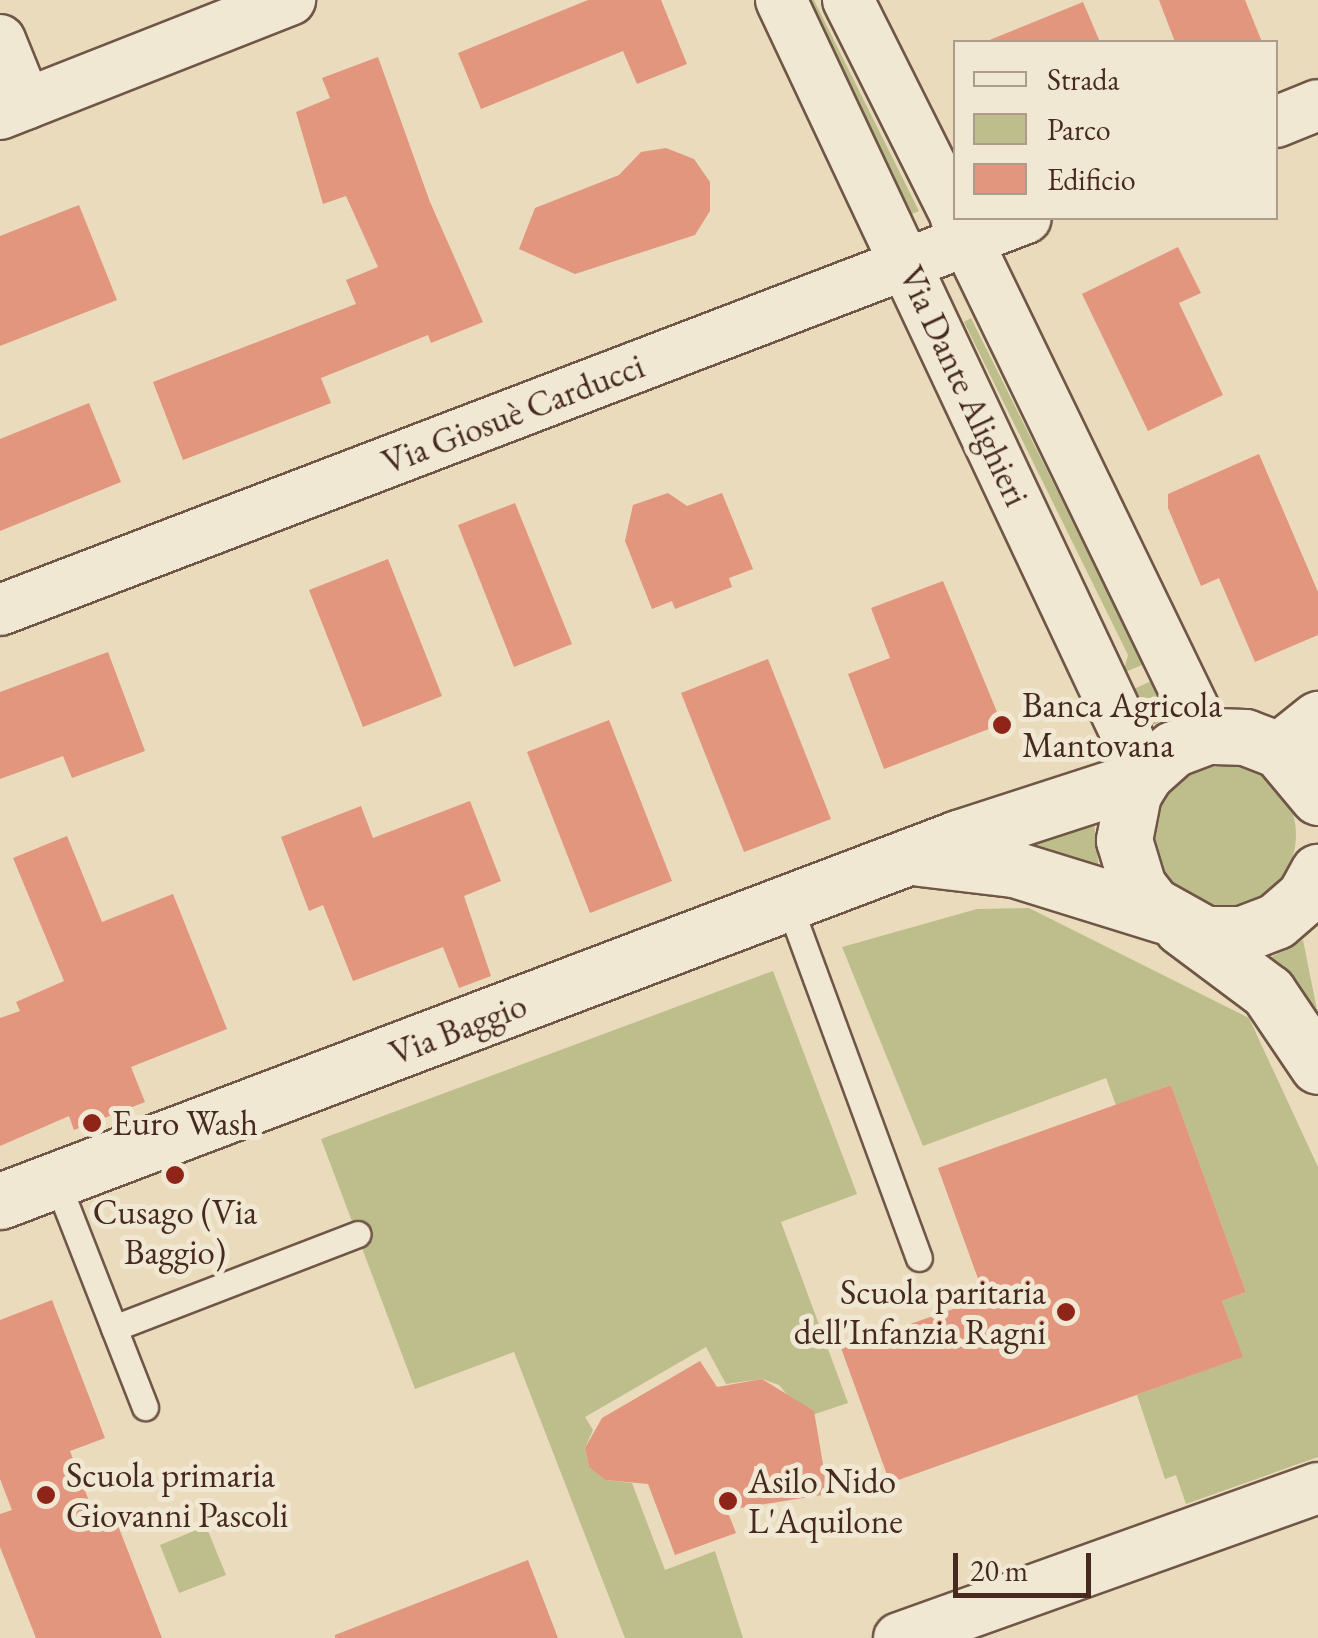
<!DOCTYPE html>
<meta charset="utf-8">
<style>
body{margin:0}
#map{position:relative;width:1318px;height:1638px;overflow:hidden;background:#e9dbbc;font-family:"EB Garamond",serif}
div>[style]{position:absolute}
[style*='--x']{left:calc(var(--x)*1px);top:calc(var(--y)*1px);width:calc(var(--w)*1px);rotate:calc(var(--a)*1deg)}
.green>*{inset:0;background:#bebe8c}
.round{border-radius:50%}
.building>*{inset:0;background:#e2967e}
.roads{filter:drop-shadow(2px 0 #6f5646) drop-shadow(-2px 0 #6f5646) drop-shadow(0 2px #6f5646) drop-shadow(0 -2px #6f5646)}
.lane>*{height:25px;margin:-12.5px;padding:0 12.5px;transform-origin:12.5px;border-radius:12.5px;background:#f1e8d3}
.street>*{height:50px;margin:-25px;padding:0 25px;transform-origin:25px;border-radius:25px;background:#f1e8d3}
.secondary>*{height:55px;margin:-27.5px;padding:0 27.5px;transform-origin:27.5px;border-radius:27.5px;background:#f1e8d3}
.dots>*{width:28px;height:28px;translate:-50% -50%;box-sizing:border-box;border:5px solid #f1e8d3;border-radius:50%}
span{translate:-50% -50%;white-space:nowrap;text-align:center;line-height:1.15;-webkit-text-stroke:10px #f1e8d3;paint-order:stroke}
.street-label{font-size:35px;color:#462a1f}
.poi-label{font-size:35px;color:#462a1f}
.left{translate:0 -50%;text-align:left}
.right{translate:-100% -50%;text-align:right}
.legend{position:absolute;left:953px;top:40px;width:325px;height:180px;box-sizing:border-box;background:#f1e8d3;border:2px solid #ad9c8b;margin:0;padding:12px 18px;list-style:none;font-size:30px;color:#462a1f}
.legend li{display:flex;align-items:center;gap:20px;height:50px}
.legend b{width:50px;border:2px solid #ad9c8b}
.scale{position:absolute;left:953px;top:1553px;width:138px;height:45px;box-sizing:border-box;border:5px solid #462a1f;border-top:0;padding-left:12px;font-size:30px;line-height:35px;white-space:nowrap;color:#462a1f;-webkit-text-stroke:8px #f1e8d3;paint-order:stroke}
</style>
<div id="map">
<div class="green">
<div style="clip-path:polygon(806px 0,814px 0,919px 211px,912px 214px)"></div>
<div style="clip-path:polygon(971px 318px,1137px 651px,1156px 659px,1123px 673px,1128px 655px,964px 322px)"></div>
<div style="clip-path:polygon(1162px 676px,1182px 712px,1144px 729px,1134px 689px)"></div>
<div class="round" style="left:1150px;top:762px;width:146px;height:146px"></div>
<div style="clip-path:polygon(1093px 812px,1099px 870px,998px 846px)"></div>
<div style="clip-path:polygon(1029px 908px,1249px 1018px,1318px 1167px,1318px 1457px,1186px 1504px,1176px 1475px,1165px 1479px,1137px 1395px,1242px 1357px,1222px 1301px,1246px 1292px,1171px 1085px,1116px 1105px,1106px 1078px,923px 1146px,842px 947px,977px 909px)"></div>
<div style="clip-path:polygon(1303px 940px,1318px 1015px,1318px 1037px,1266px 960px)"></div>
<div style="clip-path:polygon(773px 971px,857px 1194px,781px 1222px,848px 1403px,806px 1417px,779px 1385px,762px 1379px,726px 1384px,706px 1347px,585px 1417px,593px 1430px,585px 1448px,589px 1467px,605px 1480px,632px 1483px,665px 1570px,715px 1551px,743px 1638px,625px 1638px,514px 1352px,415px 1389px,321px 1139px)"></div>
<div style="clip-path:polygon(206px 1526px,226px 1575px,179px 1593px,160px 1545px)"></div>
</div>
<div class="building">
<div style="clip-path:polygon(588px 0,661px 0,687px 64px,637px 84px,623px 51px,481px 109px,458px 53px)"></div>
<div style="clip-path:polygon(1159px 0,1245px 0,1262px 42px,1175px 42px)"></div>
<div style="clip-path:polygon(1083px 2px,1100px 42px,987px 42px,987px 41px)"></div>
<div style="clip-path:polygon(378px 57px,430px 202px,483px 322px,431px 343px,428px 335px,321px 378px,331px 403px,183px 460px,153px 382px,356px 304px,346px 280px,378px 267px,346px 196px,323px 204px,296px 112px,330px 98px,322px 78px)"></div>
<div style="clip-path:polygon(666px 148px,694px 159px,710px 182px,710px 211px,695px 235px,575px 274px,519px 249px,535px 208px,619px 175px,641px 152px)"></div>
<div style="clip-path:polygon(79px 205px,117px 300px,0 346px,0 236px)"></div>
<div style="clip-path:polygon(1178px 247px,1201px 293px,1179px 303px,1223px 395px,1148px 431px,1082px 294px)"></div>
<div style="clip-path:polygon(89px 403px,121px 482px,0 531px,0 439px)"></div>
<div style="clip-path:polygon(1259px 454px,1318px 592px,1318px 635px,1255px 662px,1219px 578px,1201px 586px,1168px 508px,1168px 494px)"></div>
<div style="clip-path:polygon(668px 493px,687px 506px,722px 493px,753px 569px,729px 578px,732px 587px,675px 609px,672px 601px,652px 609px,625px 541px,633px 505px)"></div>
<div style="clip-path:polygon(515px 503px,572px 644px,514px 667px,458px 525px)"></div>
<div style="clip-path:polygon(388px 559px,442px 696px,363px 727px,309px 590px)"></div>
<div style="clip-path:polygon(943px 581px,1002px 724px,884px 769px,848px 674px,890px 658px,871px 608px)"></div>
<div style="clip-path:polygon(108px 652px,145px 751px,72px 778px,63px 756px,0 779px,0 692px)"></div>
<div style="clip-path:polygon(768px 659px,831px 819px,744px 852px,681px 693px)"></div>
<div style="clip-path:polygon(609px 720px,672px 881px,590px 913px,527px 752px)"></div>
<div style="clip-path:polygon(470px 801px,501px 881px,464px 896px,491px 976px,459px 988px,443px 947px,353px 981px,323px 905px,309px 911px,281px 837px,361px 806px,373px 838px)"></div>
<div style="clip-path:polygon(67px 836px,102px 922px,173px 894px,227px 1029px,131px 1067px,145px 1102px,74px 1130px,69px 1116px,0 1146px,0 1018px,20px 1011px,16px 1002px,64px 981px,13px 858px)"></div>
<div style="clip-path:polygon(1171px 1085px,1246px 1292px,1222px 1301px,1243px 1357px,890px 1483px,841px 1348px,985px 1298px,938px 1168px)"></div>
<div style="clip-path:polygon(52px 1300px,105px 1438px,70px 1451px,98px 1525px,115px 1518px,162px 1638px,36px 1638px,0 1547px,0 1514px,12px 1510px,0 1479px,0 1320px)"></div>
<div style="clip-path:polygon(700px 1361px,717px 1387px,762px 1379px,814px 1411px,828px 1494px,727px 1510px,736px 1533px,675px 1555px,648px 1484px,605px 1480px,589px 1467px,585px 1448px,602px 1418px)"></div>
<div style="clip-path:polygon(528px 1560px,558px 1638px,335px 1638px,335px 1635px)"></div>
</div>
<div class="roads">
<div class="lane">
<div style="--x:789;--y:905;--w:376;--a:69.8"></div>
<div style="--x:56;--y:1180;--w:244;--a:68.6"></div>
<div style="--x:114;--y:1328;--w:261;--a:-21.1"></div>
</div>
<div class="street">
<div style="--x:781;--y:0;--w:855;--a:64.81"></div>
<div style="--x:848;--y:0;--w:241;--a:63.4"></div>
<div style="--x:0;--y:40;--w:69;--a:67.9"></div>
<div style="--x:0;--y:114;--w:312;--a:-21.5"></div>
<div style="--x:1276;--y:122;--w:45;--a:-22"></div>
<div style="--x:956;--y:218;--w:576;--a:64.15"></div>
<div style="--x:0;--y:610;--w:1098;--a:-20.91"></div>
<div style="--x:899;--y:1638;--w:445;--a:-19.7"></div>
</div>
<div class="secondary">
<div style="--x:1279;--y:750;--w:50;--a:-38.5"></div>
<div style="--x:1318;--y:797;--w:61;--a:-129.7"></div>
<div style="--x:1279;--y:750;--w:36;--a:-159"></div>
<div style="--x:1245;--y:737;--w:38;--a:-178"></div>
<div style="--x:1207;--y:736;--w:36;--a:159"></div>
<div style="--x:1173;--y:749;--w:38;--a:138"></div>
<div style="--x:1145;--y:774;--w:23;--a:121"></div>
<div style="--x:1133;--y:794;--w:47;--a:101.1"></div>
<div style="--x:1124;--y:840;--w:48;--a:73.1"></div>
<div style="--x:1138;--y:886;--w:24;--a:52"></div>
<div style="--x:1153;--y:905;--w:60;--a:29.1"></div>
<div style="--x:1205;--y:934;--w:37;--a:0"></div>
<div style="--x:1242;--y:934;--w:36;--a:-21"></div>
<div style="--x:1276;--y:921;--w:37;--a:-41"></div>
<div style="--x:1304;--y:897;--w:29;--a:-61"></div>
<div style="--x:920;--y:858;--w:95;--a:6.7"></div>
<div style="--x:1014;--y:869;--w:156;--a:17.2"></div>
<div style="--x:1181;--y:927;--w:109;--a:36.8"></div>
<div style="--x:1268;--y:992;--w:89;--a:56"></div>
<div style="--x:0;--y:1201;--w:1024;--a:-20.75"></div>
<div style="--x:958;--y:838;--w:194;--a:-18"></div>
</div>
</div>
<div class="dots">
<div style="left:1002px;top:725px;background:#8f2418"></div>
<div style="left:92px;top:1123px;background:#8f2418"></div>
<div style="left:175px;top:1175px;background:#8f2418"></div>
<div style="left:1066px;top:1312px;background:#8f2418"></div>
<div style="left:46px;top:1495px;background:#8f2418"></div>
<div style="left:728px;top:1501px;background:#8f2418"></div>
</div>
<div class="street-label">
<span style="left:964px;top:386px;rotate:65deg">Via Dante Alighieri</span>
<span style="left:513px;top:414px;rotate:-21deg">Via Giosuè Carducci</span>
<span style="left:458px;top:1029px;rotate:-21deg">Via Baggio</span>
</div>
<div class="poi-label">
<span class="left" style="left:1022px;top:725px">Banca Agricola<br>Mantovana</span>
<span class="left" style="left:112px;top:1123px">Euro Wash</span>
<span style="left:175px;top:1232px">Cusago (Via<br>Baggio)</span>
<span class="right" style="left:1046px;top:1312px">Scuola paritaria<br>dell'Infanzia Ragni</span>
<span class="left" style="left:66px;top:1495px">Scuola primaria<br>Giovanni Pascoli</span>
<span class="left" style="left:748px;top:1501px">Asilo Nido<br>L'Aquilone</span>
</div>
<ul class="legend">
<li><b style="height:12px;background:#f1e8d3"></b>Strada</li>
<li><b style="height:28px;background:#bebe8c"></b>Parco</li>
<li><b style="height:28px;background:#e2967e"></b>Edificio</li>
</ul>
<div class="scale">20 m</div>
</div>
